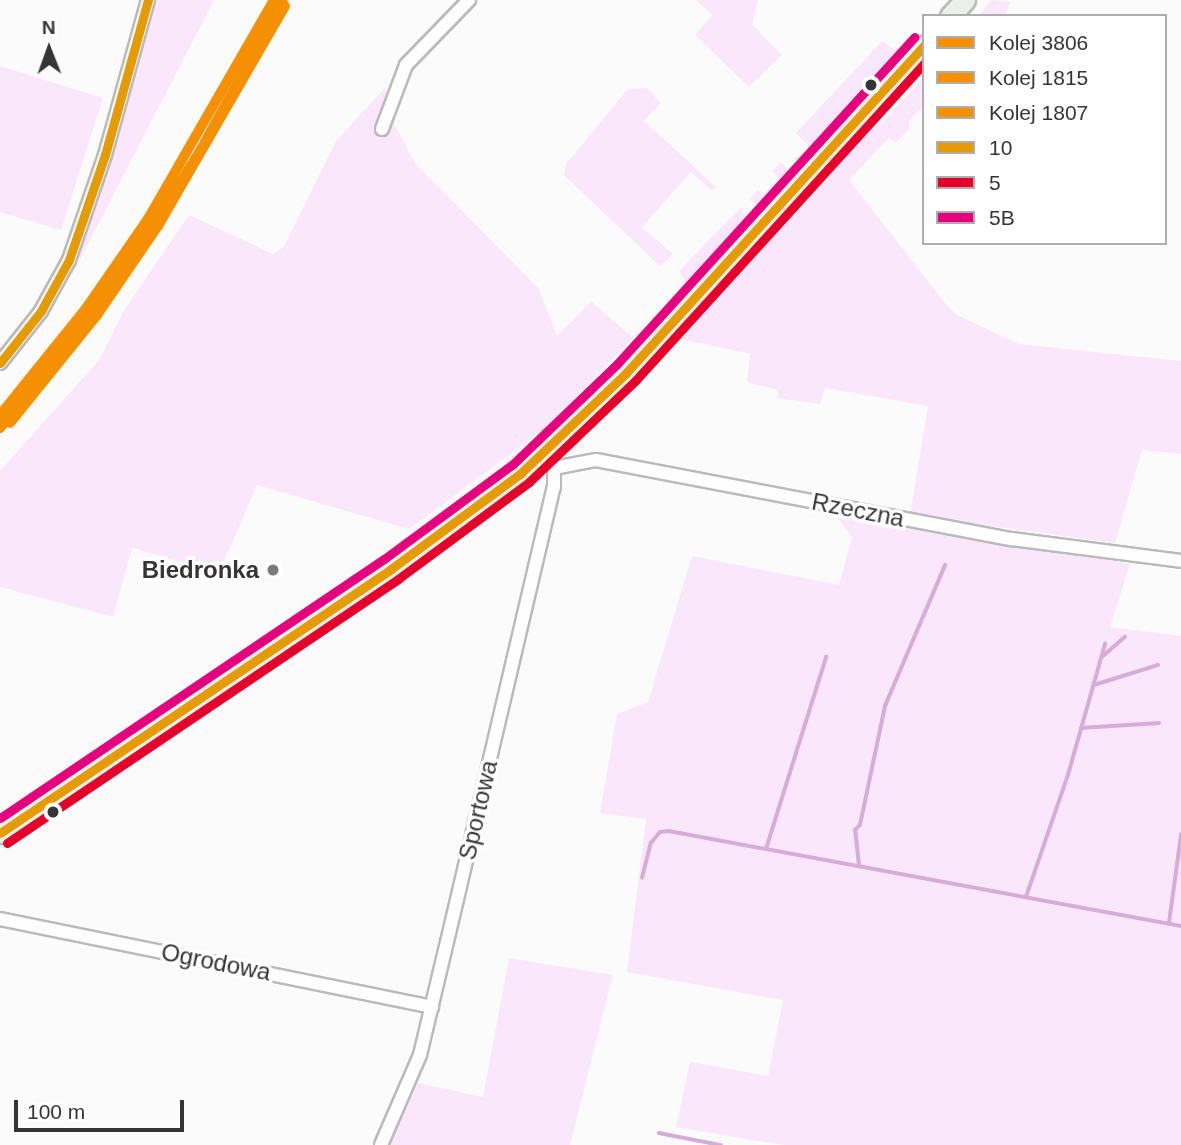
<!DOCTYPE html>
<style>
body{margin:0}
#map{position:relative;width:1181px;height:1145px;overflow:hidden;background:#fcfbfc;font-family:Arial,sans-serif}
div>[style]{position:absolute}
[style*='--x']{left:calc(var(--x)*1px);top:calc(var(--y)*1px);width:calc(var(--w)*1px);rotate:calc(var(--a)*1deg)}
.green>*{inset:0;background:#fae7fb}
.stream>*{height:3.5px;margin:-1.75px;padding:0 1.75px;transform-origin:1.75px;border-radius:1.75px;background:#d7abda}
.roads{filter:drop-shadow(2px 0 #bababa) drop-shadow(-2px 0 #bababa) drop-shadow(0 2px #bababa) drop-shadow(0 -2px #bababa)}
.street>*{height:12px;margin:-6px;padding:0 6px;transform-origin:6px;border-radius:6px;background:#fffeff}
.primary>*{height:19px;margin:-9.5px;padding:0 9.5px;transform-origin:9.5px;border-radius:9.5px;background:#e9f1e8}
.bus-1>*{height:9px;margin:-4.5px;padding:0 4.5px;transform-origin:4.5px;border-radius:4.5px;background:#e49b05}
.bus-2>*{height:9px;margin:-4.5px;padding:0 4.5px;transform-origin:4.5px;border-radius:4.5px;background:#e4002b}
.bus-3>*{height:9px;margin:-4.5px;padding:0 4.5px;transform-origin:4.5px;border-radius:4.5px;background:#e5007d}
.rail-1>*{height:10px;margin:-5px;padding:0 5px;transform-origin:5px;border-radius:5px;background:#f59003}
.rail-2>*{height:10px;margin:-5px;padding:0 5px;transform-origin:5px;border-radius:5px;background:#f59003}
.rail-3>*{height:10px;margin:-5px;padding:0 5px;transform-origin:5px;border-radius:5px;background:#f59003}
.dots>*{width:19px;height:19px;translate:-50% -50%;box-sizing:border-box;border:4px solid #fff;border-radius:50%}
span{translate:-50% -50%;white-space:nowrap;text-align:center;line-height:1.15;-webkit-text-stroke:7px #fff;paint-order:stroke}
.street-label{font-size:24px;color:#363536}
.poi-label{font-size:24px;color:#363536;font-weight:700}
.right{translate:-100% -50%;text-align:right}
.legend{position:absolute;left:922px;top:14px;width:245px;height:231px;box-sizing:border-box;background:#fff;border:2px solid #afaeaf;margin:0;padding:9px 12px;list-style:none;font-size:21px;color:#363536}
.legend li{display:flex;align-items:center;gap:14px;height:35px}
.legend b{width:35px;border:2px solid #afaeaf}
.north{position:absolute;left:14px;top:14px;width:70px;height:70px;-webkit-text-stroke:5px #fff;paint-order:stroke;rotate:359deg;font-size:19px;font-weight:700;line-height:28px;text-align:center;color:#363536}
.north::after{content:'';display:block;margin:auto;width:24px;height:32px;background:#363536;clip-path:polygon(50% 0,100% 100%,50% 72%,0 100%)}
.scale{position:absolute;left:14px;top:1100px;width:170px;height:32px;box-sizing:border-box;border:4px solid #363536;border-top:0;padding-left:9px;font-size:21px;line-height:24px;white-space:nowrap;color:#363536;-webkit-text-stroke:5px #fff;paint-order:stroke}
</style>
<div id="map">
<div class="green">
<div style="clip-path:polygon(156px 0,214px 0,70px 279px,116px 141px)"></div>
<div style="clip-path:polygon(696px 0,758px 0,752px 24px,782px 55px,749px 87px,695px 35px,712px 15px)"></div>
<div style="clip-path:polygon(992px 0,1011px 2px,1004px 16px,978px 16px)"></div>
<div style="clip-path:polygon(882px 41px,896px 50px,850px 102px,840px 122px,805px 160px,798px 160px,808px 145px,796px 133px)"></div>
<div style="clip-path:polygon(0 66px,103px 98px,61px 230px,0 212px)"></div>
<div style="clip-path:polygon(924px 77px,924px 105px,909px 121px,909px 129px,896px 143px,889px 138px,849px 180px,945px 303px,957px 315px,1019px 344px,1181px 361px,1181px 454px,1142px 450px,1115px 543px,910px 515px,928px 406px,825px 388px,820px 404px,777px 398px,778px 390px,747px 382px,750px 354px,677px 338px,849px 144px,884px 121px)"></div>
<div style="clip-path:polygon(385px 88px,393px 122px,415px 163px,539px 289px,557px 336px,591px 301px,633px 338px,544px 429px,409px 529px,257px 485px,219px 573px,132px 548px,113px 617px,0 587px,0 471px,100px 359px,125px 309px,189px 215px,273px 254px,283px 248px,336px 141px)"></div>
<div style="clip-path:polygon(647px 88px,661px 103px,644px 121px,716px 187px,712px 191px,691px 172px,642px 227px,673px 254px,660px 266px,564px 175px,566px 164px,628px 89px)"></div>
<div style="clip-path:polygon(781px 162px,792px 174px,759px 207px,749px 199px,758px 190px,763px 195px,779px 178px,772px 171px)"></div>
<div style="clip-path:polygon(740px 208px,749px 221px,687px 285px,679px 271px)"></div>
<div style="clip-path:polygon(833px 512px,1130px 564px,1110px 627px,1181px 636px,1181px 1145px,784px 1145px,676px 1127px,690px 1062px,768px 1076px,783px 1000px,627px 972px,646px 819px,600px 813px,617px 714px,648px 702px,692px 556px,839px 585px,852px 537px)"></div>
<div style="clip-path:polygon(509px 958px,613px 975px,570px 1145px,390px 1145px,418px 1083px,483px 1097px)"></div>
</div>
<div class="stream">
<div style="--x:1103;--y:656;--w:29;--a:-41"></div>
<div style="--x:1094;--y:685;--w:67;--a:-17.4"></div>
<div style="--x:1081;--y:728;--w:78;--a:-3.7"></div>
<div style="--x:766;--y:849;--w:201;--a:-72.6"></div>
<div style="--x:859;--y:866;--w:36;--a:-96"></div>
<div style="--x:855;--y:830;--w:7;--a:-45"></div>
<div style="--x:860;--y:825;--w:122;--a:-78.1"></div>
<div style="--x:885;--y:706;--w:153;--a:-66.9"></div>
<div style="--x:642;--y:878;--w:36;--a:-76"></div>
<div style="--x:651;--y:843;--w:14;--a:-51"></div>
<div style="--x:660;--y:832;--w:9;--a:-6"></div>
<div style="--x:669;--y:831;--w:521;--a:10.51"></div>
<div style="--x:1026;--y:897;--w:129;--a:-71"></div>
<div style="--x:1068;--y:775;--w:136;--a:-74.2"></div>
<div style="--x:1169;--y:923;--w:89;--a:-82.2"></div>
<div style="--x:659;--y:1133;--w:63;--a:11"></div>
</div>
<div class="roads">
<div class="street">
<div style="--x:382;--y:129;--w:68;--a:-69.4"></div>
<div style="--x:406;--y:65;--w:91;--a:-45.9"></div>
<div style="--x:0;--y:363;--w:66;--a:-51.7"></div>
<div style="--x:41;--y:311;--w:58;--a:-61.2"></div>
<div style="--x:69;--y:260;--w:111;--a:-71.1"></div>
<div style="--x:105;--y:155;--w:161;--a:-74.5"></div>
<div style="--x:554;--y:468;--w:43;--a:-10.8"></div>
<div style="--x:596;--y:460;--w:423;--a:10.8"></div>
<div style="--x:1012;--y:539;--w:170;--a:7.4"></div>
<div style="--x:0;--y:919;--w:441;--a:11.5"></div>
<div style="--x:381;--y:1145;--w:98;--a:-66.6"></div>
<div style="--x:420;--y:1055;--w:116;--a:-76.6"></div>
<div style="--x:447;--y:942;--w:467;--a:-76.8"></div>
<div style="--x:554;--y:487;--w:19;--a:-90"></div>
<div style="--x:554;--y:468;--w:18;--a:-124"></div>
</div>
<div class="primary">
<div style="--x:950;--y:16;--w:22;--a:-47"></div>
<div style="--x:0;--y:833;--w:472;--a:-34"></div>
<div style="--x:391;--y:569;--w:162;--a:-36.4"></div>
<div style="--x:521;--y:473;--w:145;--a:-43.6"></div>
<div style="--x:626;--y:373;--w:443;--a:-47.7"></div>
</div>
</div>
<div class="bus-1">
<div style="--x:0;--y:363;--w:66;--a:-51.7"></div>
<div style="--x:41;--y:311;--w:58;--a:-61.2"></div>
<div style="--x:69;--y:260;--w:111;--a:-71.1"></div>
<div style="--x:105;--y:155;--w:161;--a:-74.5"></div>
<div style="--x:0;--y:833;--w:472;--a:-34"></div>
<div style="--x:391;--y:569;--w:162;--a:-36.4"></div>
<div style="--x:521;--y:473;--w:145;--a:-43.6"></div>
<div style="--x:626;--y:373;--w:443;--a:-47.7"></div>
</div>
<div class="bus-2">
<div style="--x:7;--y:843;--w:472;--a:-34"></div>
<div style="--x:398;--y:579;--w:163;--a:-36.5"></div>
<div style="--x:529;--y:482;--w:146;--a:-43.6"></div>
<div style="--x:635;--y:381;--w:430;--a:-47.7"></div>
</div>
<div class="bus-3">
<div style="--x:0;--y:818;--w:463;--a:-34"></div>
<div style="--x:384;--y:559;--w:160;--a:-36.4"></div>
<div style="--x:513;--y:464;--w:144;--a:-43.9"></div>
<div style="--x:617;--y:364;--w:442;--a:-47.7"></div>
</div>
<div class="rail-1">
<div style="--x:0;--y:428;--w:129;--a:-51"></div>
<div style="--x:81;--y:328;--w:110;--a:-54.6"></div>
<div style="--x:145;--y:238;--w:103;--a:-57.7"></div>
<div style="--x:200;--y:151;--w:172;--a:-61.2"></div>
</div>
<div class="rail-2">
<div style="--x:0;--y:415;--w:139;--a:-51.1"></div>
<div style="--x:87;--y:307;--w:107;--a:-55.3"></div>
<div style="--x:148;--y:219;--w:253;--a:-60.1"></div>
</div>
<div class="rail-3">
<div style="--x:10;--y:423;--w:139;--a:-51.1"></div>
<div style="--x:97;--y:315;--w:108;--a:-55.6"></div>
<div style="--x:158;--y:226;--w:254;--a:-60"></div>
</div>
<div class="dots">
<div style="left:871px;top:85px;background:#363536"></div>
<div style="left:273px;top:570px;background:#7b7a7b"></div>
<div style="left:53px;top:812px;background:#363536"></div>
</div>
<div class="street-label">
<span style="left:858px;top:510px;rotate:11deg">Rzeczna</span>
<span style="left:478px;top:810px;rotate:-77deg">Sportowa</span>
<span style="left:216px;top:962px;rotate:11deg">Ogrodowa</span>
</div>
<div class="poi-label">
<span class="right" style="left:259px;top:570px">Biedronka</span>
</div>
<ul class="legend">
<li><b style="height:9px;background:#f59003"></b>Kolej 3806</li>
<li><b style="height:9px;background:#f59003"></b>Kolej 1815</li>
<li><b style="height:9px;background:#f59003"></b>Kolej 1807</li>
<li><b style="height:9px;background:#e49b05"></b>10</li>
<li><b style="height:9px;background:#e4002b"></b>5</li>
<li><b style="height:9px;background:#e5007d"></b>5B</li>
</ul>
<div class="north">N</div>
<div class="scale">100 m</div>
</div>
